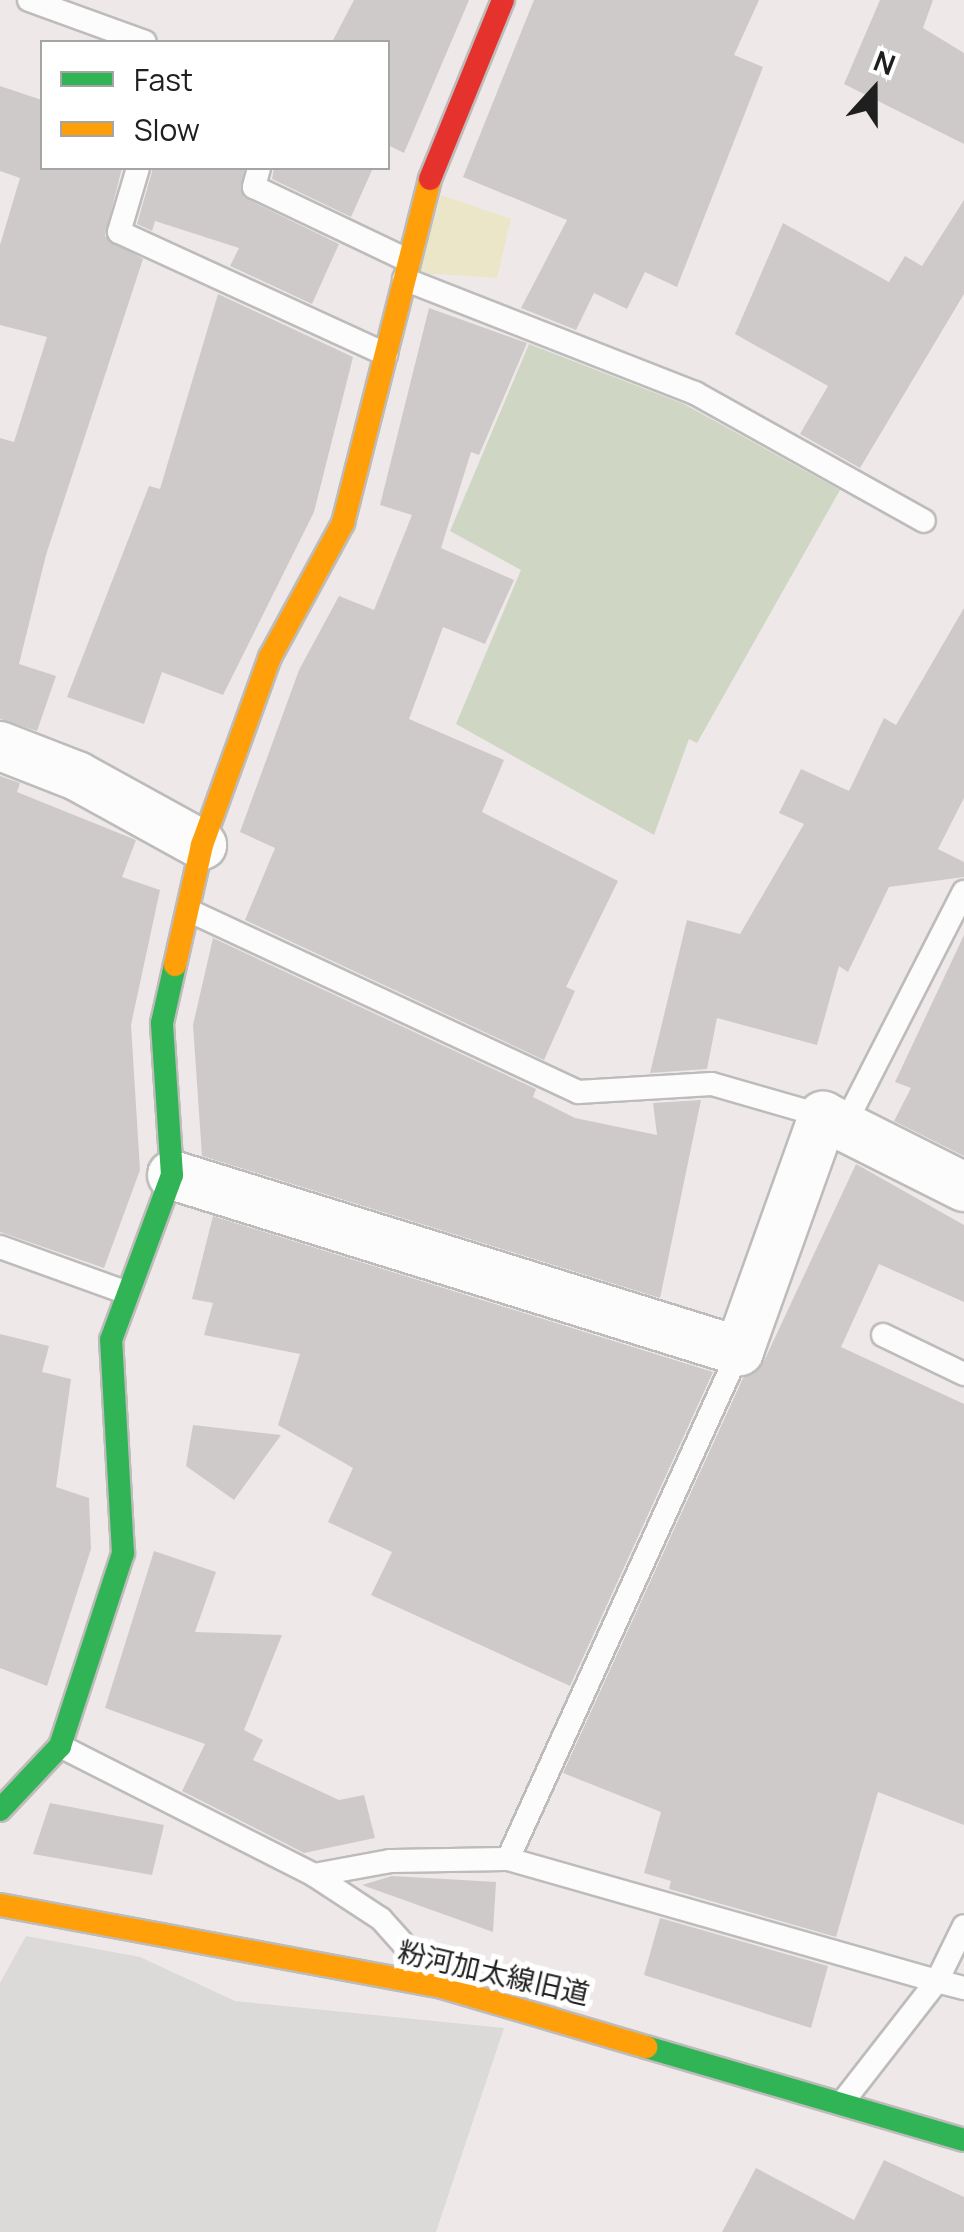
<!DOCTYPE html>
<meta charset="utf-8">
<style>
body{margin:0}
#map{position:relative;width:964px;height:2232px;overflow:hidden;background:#eee9e8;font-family:Manrope,"Noto Sans JP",sans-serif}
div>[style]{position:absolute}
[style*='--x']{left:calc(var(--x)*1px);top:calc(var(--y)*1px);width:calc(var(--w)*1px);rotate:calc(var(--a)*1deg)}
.grass>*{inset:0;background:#ebe6c8}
.cemetery>*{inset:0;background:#cfd7c4}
.parking>*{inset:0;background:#dcd9d9}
.building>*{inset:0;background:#cfcaca}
.roads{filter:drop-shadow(2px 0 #bebbbb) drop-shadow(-2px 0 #bebbbb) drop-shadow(0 2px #bebbbb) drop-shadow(0 -2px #bebbbb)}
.lane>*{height:22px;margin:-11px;padding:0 11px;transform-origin:11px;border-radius:11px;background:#fcfcfc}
.street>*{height:48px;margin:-24px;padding:0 24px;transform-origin:24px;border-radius:24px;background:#fcfcfc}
.fast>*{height:22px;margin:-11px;padding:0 11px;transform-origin:11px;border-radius:11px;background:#30b455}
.slow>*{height:22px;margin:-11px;padding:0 11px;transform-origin:11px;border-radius:11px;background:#ff9f0a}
.jam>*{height:22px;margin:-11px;padding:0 11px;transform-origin:11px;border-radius:11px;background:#e5322d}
span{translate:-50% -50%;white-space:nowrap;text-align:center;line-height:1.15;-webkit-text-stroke:10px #fff;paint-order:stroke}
.street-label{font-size:28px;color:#1f1f1f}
.legend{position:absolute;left:40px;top:40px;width:350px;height:130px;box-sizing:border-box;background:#fff;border:2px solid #a5a5a5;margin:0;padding:12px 18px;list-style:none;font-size:30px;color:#1f1f1f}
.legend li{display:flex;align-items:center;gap:20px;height:50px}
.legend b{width:50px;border:2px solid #a5a5a5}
.north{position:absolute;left:824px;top:40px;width:100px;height:100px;-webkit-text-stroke:8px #fff;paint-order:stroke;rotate:21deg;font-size:28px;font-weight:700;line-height:40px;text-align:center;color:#1f1f1f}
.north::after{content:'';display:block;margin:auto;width:35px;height:45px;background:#1f1f1f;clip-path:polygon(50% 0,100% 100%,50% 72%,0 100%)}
</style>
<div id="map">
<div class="grass">
<div style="clip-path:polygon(441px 195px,511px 219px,497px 278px,419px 273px)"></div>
</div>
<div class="cemetery">
<div style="clip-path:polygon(529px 344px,684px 404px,840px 490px,697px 743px,689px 739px,654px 835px,456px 724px,521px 570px,450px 531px)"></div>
</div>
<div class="parking">
<div style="clip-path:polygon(26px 1936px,140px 1957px,235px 2001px,504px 2028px,436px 2232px,0 2232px,0 1983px)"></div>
</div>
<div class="building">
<div style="clip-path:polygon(354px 0,469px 0,404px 153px,388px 145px,388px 42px,332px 42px)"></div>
<div style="clip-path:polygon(534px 0,759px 0,734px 55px,763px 67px,677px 287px,645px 272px,627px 309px,594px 293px,576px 330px,521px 308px,567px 220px,463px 177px)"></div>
<div style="clip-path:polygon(880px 0,933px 0,923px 28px,964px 53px,964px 144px,844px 84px)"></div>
<div style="clip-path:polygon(0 86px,42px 100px,42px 168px,122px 168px,105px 236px,143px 259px,46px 555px,19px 664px,56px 676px,37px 731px,0 719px,0 438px,14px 442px,47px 337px,0 325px,0 245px,20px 178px,0 171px)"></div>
<div style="clip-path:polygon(153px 168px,244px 168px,243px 197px,339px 244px,312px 304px,230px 266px,239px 248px,155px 221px,152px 231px,137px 224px)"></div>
<div style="clip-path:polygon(274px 168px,373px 168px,351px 217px,272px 179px)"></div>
<div style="clip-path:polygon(964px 200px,964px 294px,860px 468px,800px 434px,828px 386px,735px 334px,783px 223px,889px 282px,905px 256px,922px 266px)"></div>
<div style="clip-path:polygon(218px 294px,353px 357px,314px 512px,223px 695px,162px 672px,144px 724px,67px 697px,149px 486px,160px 489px)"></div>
<div style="clip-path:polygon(429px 308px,527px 343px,479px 455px,471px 452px,441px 548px,514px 580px,485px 644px,443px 627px,409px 719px,504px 760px,482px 812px,618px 881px,566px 987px,575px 991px,544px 1060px,245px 920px,275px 848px,240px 832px,299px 670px,339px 596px,374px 610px,412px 515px,380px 505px)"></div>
<div style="clip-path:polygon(964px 608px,964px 798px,938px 849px,964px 862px,964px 877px,889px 887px,848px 972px,839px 966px,817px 1045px,717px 1018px,707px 1069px,650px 1073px,687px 920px,740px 934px,804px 824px,779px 813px,801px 769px,849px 791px,884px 718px,896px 725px)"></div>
<div style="clip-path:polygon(0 776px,20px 783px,17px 792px,136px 840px,122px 877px,160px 890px,131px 1025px,140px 1170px,104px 1268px,0 1232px)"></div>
<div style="clip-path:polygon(964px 935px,964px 1156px,894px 1121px,911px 1088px,895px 1082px)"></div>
<div style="clip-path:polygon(213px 938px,536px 1089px,533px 1097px,575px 1118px,657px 1135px,653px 1103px,701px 1100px,660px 1298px,202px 1156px,193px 1025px)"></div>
<div style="clip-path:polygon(856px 1164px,964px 1225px,964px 1302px,879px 1264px,841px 1347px,964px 1404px,964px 1825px,878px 1792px,836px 1937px,669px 1889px,671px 1881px,644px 1873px,661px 1812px,563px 1773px,743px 1378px,764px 1361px)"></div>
<div style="clip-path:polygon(213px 1216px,713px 1372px,570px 1686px,371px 1595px,392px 1552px,328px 1522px,353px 1468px,278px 1425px,300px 1354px,204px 1335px,213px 1303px,192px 1299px)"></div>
<div style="clip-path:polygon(0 1334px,49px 1346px,42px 1372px,71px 1379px,56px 1487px,89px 1498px,91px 1549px,47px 1686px,0 1668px)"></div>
<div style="clip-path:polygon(193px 1425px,281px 1435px,234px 1500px,186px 1466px)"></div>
<div style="clip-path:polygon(154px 1551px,216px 1572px,195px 1632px,282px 1635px,244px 1730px,263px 1740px,253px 1760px,339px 1800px,364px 1795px,375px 1838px,304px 1853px,182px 1791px,205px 1744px,105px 1708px)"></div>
<div style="clip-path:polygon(50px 1803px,164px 1825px,152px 1875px,33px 1854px)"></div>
<div style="clip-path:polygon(392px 1876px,496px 1882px,493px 1932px,362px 1885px)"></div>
<div style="clip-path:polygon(660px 1918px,828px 1966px,811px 2028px,644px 1975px)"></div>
<div style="clip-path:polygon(884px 2160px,964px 2197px,964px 2232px,722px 2232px,756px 2168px,854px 2220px)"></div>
</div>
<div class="roads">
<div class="lane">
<div style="--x:29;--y:0;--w:123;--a:19.9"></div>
<div style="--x:138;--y:168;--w:67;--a:106.5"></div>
<div style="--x:119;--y:232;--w:294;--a:24.6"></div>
<div style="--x:259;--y:168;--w:20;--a:105"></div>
<div style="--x:254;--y:187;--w:172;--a:25.5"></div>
<div style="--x:404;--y:279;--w:313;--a:21.4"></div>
<div style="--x:695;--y:393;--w:262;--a:29.2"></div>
<div style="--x:190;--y:911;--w:428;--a:25"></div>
<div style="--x:578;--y:1092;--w:134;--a:-3.4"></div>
<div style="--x:712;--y:1084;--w:116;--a:16.1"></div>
<div style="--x:844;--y:1126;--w:263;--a:-62.9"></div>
<div style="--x:0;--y:1247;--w:136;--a:19.8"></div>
<div style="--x:883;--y:1335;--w:90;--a:25.7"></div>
<div style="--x:60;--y:1746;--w:285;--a:26.9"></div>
<div style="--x:314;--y:1875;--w:80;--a:33.3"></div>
<div style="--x:381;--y:1919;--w:78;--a:48.1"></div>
<div style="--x:508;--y:1859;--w:558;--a:-65.55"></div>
<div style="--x:314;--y:1875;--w:77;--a:-10.4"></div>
<div style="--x:390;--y:1861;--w:118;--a:-1"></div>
<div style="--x:508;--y:1859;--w:446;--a:15.9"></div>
<div style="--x:937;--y:1981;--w:61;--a:-63.9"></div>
<div style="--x:845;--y:2099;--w:150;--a:-52.1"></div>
<div style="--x:937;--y:1981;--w:28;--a:15"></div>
</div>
<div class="street">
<div style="--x:0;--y:746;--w:83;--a:21.3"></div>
<div style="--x:77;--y:776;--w:143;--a:28.9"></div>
<div style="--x:172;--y:1175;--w:594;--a:17.24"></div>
<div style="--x:739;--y:1351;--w:250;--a:-70.3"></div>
<div style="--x:823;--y:1116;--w:158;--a:26.7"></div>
</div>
<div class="fast">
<div style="--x:0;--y:1810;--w:88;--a:-46.8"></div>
<div style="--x:60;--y:1746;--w:203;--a:-71.9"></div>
<div style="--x:123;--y:1553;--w:213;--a:-93.2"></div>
<div style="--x:111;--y:1340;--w:176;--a:-69.7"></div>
<div style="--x:172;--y:1175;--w:152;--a:-93.8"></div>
<div style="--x:162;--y:1023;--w:59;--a:-77.4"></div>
<div style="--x:646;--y:2047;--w:331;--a:16.3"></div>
</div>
<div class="slow">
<div style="--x:175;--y:965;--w:123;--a:-77.3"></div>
<div style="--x:202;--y:845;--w:200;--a:-70.1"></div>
<div style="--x:270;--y:657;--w:153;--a:-61.4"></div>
<div style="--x:343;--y:523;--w:355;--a:-75.8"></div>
<div style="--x:0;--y:1905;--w:450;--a:10.5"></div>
<div style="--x:442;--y:1987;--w:213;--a:16.4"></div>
</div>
<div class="jam">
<div style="--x:430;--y:179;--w:193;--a:-67.8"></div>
</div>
</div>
<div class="street-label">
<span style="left:494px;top:1972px;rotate:13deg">粉河加太線旧道</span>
</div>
<ul class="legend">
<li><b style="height:12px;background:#30b455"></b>Fast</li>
<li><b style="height:12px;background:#ff9f0a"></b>Slow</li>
</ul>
<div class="north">N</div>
</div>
